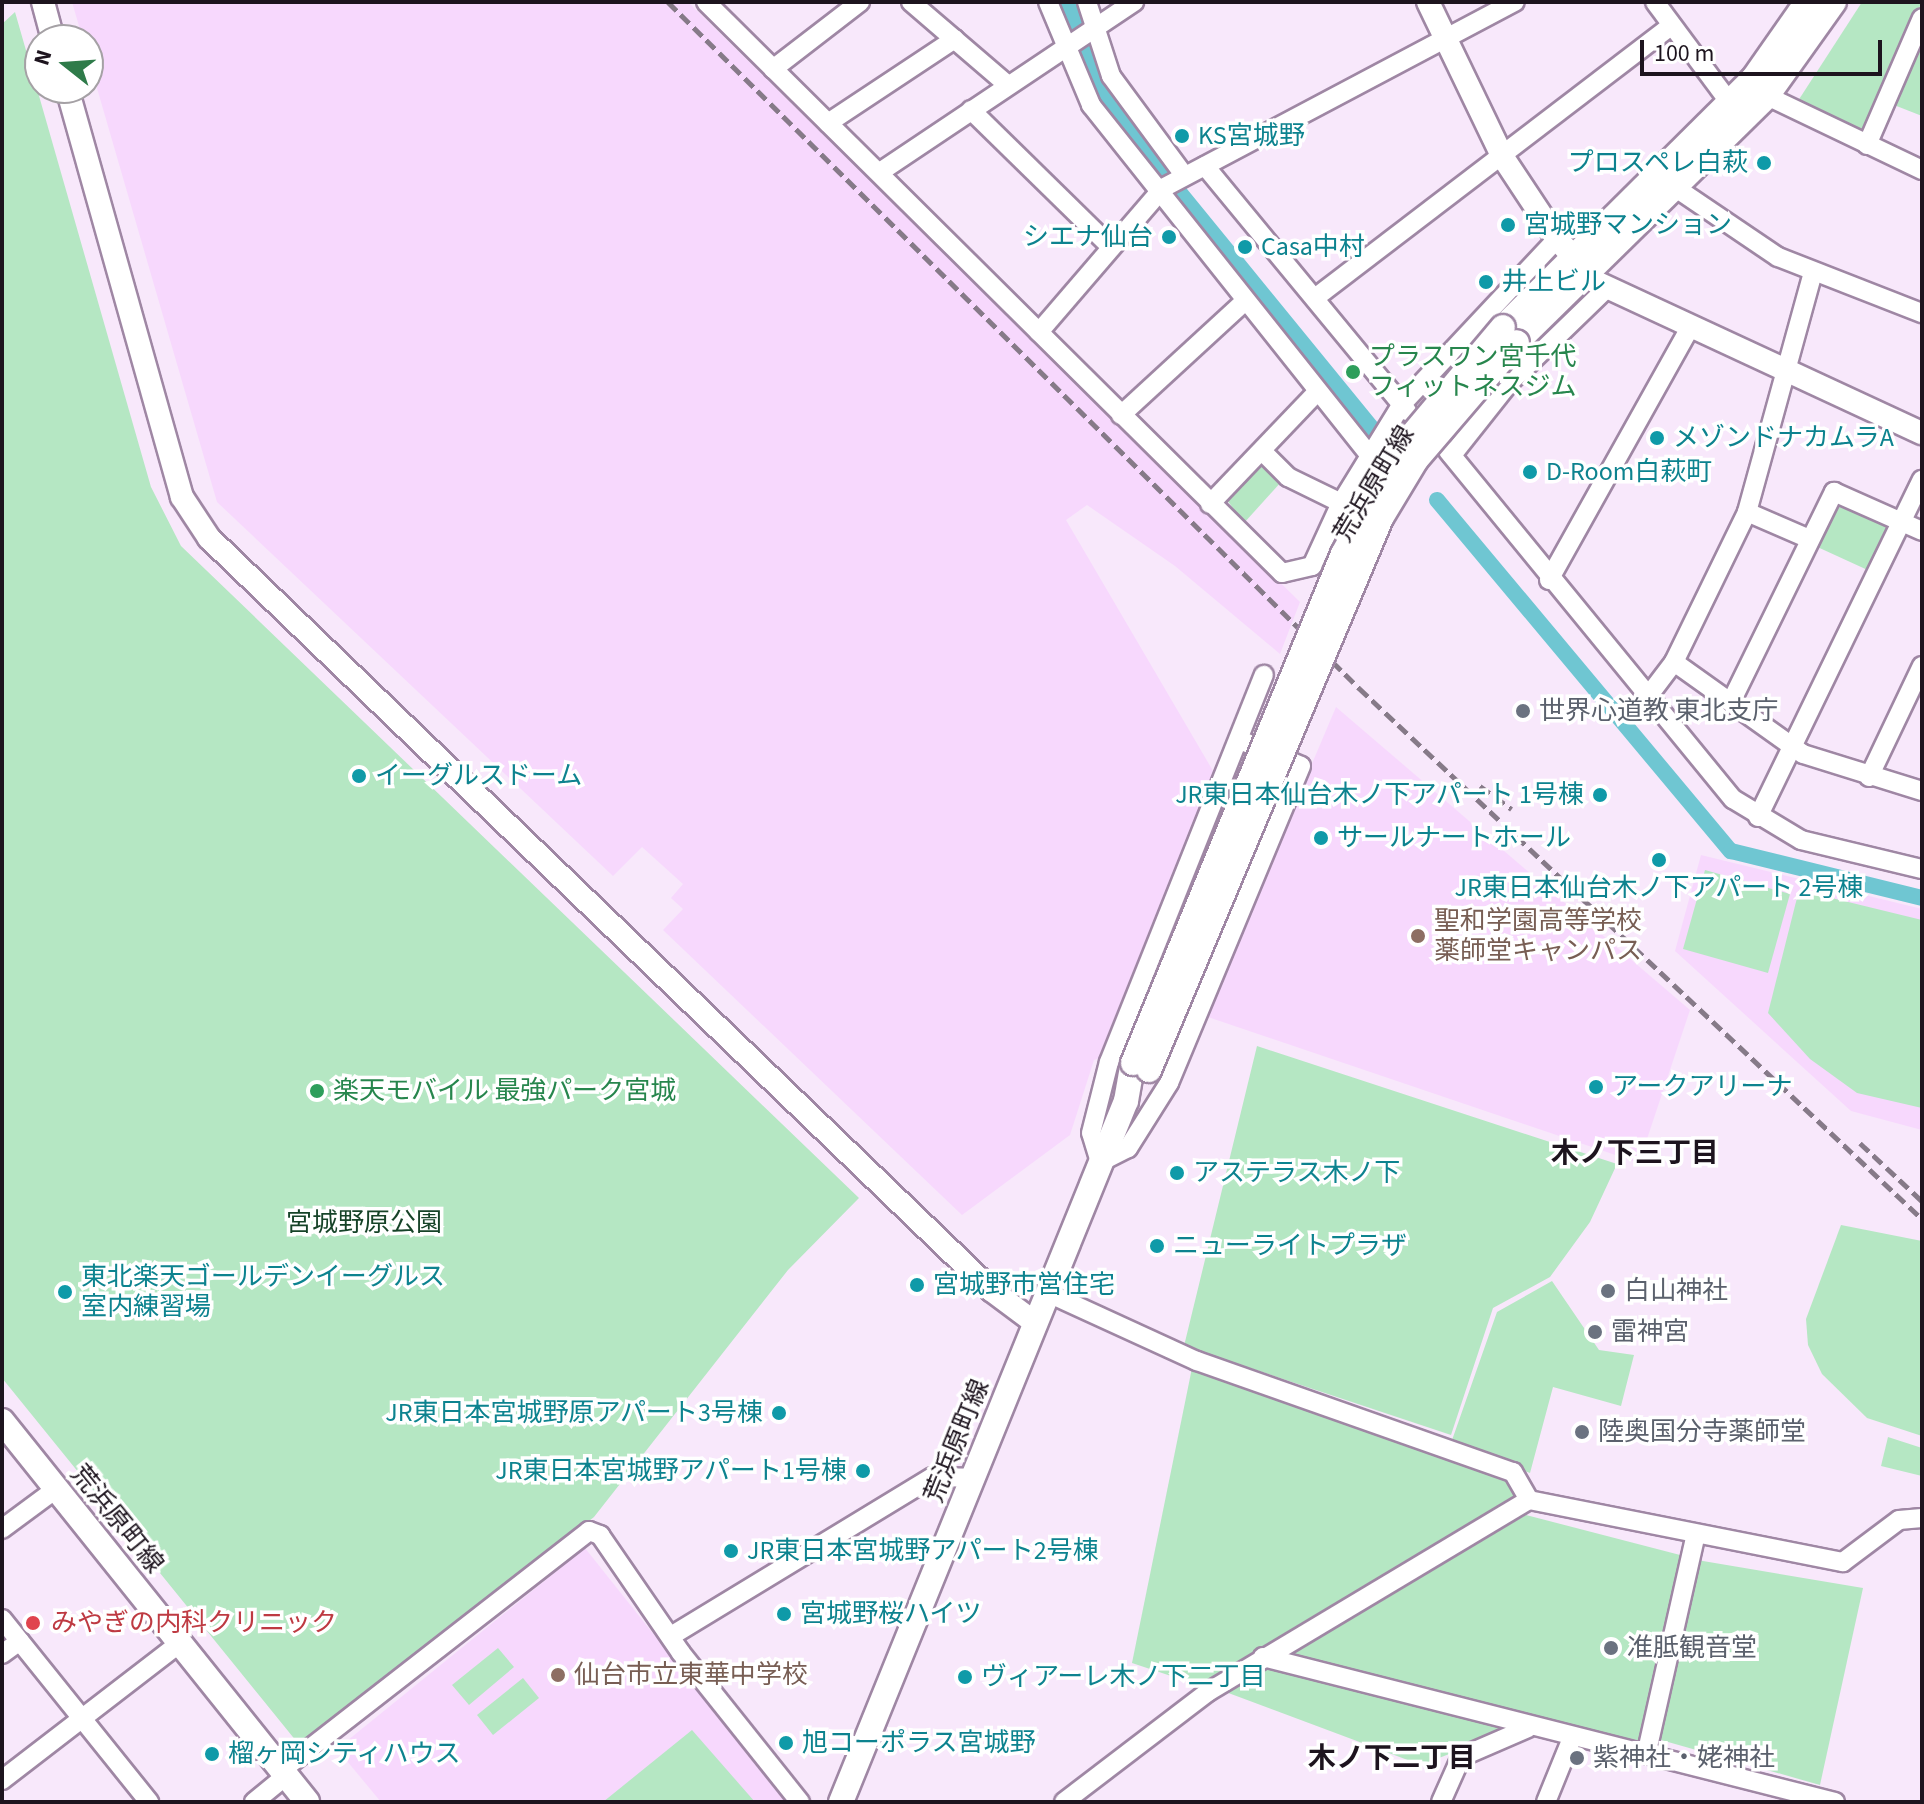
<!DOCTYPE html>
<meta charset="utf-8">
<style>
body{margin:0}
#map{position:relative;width:1924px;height:1804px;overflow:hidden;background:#f8e8fb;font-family:"Source Sans 3","Noto Sans JP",sans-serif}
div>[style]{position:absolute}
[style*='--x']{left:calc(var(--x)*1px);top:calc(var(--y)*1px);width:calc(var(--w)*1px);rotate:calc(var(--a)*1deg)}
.built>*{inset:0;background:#f7d8fd}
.green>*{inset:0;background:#b5e7c3}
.canal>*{height:16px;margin:-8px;padding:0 8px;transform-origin:8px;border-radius:8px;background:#6fc6d2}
.roads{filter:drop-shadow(2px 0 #9f87a4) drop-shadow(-2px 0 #9f87a4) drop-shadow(0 2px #9f87a4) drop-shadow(0 -2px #9f87a4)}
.minor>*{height:18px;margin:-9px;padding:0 9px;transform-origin:9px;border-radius:9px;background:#fff}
.tertiary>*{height:22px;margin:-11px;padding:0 11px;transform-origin:11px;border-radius:11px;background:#fff}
.secondary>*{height:24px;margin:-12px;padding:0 12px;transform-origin:12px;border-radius:12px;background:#fff}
.rail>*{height:5px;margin-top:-2.5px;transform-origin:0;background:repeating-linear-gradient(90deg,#867a88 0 12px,transparent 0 18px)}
.bridges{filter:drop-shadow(2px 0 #9f87a4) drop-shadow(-2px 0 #9f87a4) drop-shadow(0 2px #9f87a4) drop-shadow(0 -2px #9f87a4)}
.secondary-bridge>*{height:24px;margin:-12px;padding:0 12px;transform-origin:12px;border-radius:12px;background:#fff}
.dots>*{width:22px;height:22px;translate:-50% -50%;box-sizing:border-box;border:4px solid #fff;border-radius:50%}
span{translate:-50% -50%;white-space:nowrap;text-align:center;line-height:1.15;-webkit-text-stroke:7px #fff;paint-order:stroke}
.culture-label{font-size:26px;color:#0d838f}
.left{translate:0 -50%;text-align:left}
.right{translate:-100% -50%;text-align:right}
.leisure-label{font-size:26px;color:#27864d}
.street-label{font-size:26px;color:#1d141e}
.worship-label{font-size:26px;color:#5b616d}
.education-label{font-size:26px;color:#785e54}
.park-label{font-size:26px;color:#164328}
.health-label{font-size:26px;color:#be3a42}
.neighbourhood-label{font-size:28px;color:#1d141e;font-weight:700}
.frame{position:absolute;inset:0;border:4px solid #1d141e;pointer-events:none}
.north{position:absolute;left:24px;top:24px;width:80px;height:80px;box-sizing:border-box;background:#fff;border:2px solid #a5a1a5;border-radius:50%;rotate:287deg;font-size:22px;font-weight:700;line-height:32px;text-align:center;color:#1d141e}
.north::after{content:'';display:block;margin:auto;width:28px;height:36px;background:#2f7b4a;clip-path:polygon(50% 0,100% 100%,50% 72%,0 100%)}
.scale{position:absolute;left:1640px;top:40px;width:242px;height:36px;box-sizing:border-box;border:4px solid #1d141e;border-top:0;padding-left:10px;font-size:24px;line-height:28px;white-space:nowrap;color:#1d141e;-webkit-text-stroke:6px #fff;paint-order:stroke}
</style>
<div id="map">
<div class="built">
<div style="clip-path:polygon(72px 2px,688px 2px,1300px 602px,1280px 654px,1175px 566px,1087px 505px,1066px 520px,1216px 776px,1105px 1056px,1094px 1060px,1070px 1135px,962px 1215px,663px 930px,683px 909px,671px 898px,683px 884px,642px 847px,613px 876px,217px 502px)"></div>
<div style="clip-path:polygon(1336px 707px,1690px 1010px,1639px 1163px,1205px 1016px)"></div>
<div style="clip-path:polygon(1701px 855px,1922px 909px,1922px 1130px,1851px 1111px,1675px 951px)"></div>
<div style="clip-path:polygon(585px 1548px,787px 1802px,381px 1802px,337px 1749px)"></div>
</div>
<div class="green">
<div style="clip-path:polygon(1862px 2px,1922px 2px,1866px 128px,1856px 133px,1796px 104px)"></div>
<div style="clip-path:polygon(15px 12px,151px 487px,181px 546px,859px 1198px,788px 1270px,594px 1517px,301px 1747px,2px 1378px,2px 24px)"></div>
<div style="clip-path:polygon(1922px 41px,1922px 116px,1894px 105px)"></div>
<div style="clip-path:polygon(1258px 462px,1282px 481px,1244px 523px,1224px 496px)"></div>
<div style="clip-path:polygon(1840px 503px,1887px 523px,1889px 534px,1872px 572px,1813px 545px)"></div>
<div style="clip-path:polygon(1705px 870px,1790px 894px,1768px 973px,1683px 949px)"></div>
<div style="clip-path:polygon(1799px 890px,1922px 920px,1922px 1108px,1857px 1093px,1810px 1059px,1768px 1013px)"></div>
<div style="clip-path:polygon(1257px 1046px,1617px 1164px,1590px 1222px,1550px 1277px,1493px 1308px,1451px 1435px,1184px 1346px)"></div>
<div style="clip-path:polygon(1841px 1225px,1922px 1241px,1922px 1436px,1867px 1418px,1822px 1374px,1808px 1345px,1806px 1319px)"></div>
<div style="clip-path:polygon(1552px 1281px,1599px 1350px,1634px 1355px,1621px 1406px,1553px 1387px,1530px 1473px,1451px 1443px,1497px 1312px)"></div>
<div style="clip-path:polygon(1192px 1368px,1509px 1482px,1514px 1497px,1204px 1687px,1132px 1663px)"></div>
<div style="clip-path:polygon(1888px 1437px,1922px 1448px,1922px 1476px,1881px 1466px)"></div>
<div style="clip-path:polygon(1526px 1515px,1684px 1556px,1645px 1742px,1275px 1657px)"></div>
<div style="clip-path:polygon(1697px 1560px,1863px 1588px,1820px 1785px,1654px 1738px)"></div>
<div style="clip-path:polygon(498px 1648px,514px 1667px,469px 1705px,452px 1685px)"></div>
<div style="clip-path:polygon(1265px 1665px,1511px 1730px,1421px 1765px,1223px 1691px)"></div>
<div style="clip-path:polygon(523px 1678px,539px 1698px,493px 1735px,477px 1715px)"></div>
<div style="clip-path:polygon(692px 1730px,755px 1802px,603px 1802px)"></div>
</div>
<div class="canal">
<div style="--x:1067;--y:2;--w:97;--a:69"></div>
<div style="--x:1102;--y:93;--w:108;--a:52.2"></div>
<div style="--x:1180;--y:193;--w:306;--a:50.8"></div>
<div style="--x:1437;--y:500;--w:458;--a:50.1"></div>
<div style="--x:1731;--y:851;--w:197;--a:13.8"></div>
</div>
<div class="roads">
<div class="minor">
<div style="--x:706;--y:2;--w:811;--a:44.75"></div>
<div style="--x:1282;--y:573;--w:31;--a:-13"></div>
<div style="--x:1312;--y:566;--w:69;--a:-65.3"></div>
<div style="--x:1341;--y:503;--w:116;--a:-58.4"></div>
<div style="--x:1402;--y:404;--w:226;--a:-46.8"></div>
<div style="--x:911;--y:2;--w:128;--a:40.6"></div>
<div style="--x:1048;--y:2;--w:112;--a:67.3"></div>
<div style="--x:1091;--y:105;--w:447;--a:51.5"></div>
<div style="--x:1087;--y:2;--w:78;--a:72"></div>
<div style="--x:1111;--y:76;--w:123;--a:53.6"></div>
<div style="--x:1655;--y:2;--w:126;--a:53.4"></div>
<div style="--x:773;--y:69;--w:110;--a:-37.6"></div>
<div style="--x:1767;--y:96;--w:172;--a:25.5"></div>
<div style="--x:971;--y:110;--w:193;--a:44.4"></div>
<div style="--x:828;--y:123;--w:152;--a:-33.5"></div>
<div style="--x:1867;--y:145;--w:138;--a:-66.6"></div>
<div style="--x:1205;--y:166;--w:318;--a:50.5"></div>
<div style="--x:880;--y:172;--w:306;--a:-33.8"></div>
<div style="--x:1676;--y:188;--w:123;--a:34.1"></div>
<div style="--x:1778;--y:257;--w:155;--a:21.3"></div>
<div style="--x:1315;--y:298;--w:449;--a:-37.4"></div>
<div style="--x:1039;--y:332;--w:190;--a:-49.3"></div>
<div style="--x:1163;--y:188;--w:398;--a:-27.9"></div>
<div style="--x:1121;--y:415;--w:166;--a:-42.6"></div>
<div style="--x:1262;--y:451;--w:37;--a:45"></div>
<div style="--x:1288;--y:477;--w:59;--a:26.1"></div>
<div style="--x:1448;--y:451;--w:450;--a:50.7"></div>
<div style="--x:1733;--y:799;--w:79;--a:31.1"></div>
<div style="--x:1801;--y:840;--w:124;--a:13.5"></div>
<div style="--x:1452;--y:455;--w:92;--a:-51.6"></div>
<div style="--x:1509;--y:383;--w:135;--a:-44.1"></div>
<div style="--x:1210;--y:504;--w:153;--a:-46.3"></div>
<div style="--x:1747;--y:512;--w:68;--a:23.5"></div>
<div style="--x:1549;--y:580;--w:289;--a:-60.8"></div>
<div style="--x:1674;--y:662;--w:158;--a:35.5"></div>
<div style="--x:1803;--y:754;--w:125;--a:17.3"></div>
<div style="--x:1646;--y:699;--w:46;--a:-52.9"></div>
<div style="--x:1674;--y:662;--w:167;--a:-64"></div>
<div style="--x:1747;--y:512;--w:248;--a:-74.6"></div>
<div style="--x:1732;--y:700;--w:232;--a:-63.9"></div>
<div style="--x:1834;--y:492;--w:96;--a:23.9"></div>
<div style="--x:1240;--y:740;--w:66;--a:23.1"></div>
<div style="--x:1301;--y:766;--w:343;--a:112.6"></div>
<div style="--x:1169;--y:1083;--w:77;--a:122.2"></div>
<div style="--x:1128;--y:1148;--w:31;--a:153"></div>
<div style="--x:1100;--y:1162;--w:30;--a:-107"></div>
<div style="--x:1091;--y:1133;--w:73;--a:-75.8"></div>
<div style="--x:1109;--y:1062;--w:417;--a:-68.2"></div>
<div style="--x:1869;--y:777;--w:123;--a:-64.5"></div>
<div style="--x:1758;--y:817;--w:375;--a:-64.1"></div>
<div style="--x:1046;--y:1292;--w:166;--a:24.6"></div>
<div style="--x:1197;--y:1361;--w:335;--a:19.4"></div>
<div style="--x:1513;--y:1472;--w:32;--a:60"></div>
<div style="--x:1529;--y:1500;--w:320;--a:11.2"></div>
<div style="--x:1843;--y:1562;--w:70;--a:-36.9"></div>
<div style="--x:1899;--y:1520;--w:23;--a:-5"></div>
<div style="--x:2;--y:1529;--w:67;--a:-36.5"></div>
<div style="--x:2;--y:1619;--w:235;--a:51.2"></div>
<div style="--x:671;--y:1636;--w:306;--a:-31.3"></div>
<div style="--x:933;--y:1477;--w:39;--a:1"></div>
<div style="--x:2;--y:1654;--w:22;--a:-36"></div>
<div style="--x:1263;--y:1657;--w:590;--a:14.22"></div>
<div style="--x:1647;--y:1751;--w:218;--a:-77.3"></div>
<div style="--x:282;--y:1770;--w:389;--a:-37.9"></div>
<div style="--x:589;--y:1531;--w:12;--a:20"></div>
<div style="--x:600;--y:1535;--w:143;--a:55.5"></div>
<div style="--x:681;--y:1653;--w:191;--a:51.4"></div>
<div style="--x:2;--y:1780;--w:226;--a:-37.6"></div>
<div style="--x:254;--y:1802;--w:43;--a:-39.3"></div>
<div style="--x:1064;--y:1802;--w:181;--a:-37.4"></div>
<div style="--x:1208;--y:1692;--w:374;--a:-30.9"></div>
<div style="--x:1441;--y:1802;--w:49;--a:-66"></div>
<div style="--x:1461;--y:1757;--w:73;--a:-23.4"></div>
<div style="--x:1546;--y:1802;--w:69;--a:-67.9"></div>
</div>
<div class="tertiary">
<div style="--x:43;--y:2;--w:39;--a:75"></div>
<div style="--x:1428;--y:2;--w:171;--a:64.3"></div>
<div style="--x:1502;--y:156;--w:100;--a:56.5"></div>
<div style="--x:1557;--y:239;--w:58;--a:47.8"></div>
<div style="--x:1596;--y:282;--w:359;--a:24.9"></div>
<div style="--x:67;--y:88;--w:425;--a:74.3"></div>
<div style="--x:182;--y:497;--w:49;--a:56.6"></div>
<div style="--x:209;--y:538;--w:1085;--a:43.88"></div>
<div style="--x:991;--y:1290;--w:54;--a:36.7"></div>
</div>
<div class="secondary">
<div style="--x:1503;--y:327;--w:352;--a:-44.8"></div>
<div style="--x:1753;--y:79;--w:94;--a:-55"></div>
<div style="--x:1517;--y:342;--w:351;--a:-44.5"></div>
<div style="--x:1767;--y:96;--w:115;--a:-54.5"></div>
<div style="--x:2;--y:1421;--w:488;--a:51.3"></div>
<div style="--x:841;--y:1802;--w:757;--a:-67.88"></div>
<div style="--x:1126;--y:1101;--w:39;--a:-80"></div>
</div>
</div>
<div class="rail">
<div style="--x:668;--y:2;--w:974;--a:44.79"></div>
<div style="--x:1359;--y:688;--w:774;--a:43.32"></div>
<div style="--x:1480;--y:786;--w:39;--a:36"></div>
<div style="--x:1860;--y:1143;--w:85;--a:43.1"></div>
</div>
<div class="bridges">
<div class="secondary-bridge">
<div style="--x:1133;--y:1063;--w:551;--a:-67.58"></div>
<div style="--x:1343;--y:554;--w:121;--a:-61.3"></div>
<div style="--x:1401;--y:448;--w:158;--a:-49.9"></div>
<div style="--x:1149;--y:1070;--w:599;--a:-67.2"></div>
<div style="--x:1381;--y:518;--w:68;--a:-58.9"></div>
<div style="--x:1416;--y:460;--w:155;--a:-49.4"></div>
</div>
</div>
<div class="dots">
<div style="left:1182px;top:136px;background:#0f9aa8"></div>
<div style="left:1764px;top:163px;background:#0f9aa8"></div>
<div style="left:1508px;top:225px;background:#0f9aa8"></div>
<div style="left:1169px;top:237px;background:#0f9aa8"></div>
<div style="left:1245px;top:247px;background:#0f9aa8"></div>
<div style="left:1486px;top:282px;background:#0f9aa8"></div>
<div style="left:1353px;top:372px;background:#2e9e5b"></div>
<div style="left:1657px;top:438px;background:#0f9aa8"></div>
<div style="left:1530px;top:472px;background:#0f9aa8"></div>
<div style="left:1523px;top:711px;background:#6b7280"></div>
<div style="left:359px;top:776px;background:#0f9aa8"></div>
<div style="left:1600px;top:795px;background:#0f9aa8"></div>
<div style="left:1321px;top:838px;background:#0f9aa8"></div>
<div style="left:1659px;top:860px;background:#0f9aa8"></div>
<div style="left:1418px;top:936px;background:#8d6e63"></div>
<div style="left:1596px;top:1087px;background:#0f9aa8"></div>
<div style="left:317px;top:1091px;background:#2e9e5b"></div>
<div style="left:1177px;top:1173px;background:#0f9aa8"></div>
<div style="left:1157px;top:1246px;background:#0f9aa8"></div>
<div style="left:917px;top:1285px;background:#0f9aa8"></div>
<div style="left:1608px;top:1291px;background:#6b7280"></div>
<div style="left:65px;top:1292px;background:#0f9aa8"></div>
<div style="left:1595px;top:1332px;background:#6b7280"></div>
<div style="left:779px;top:1413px;background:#0f9aa8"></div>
<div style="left:1582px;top:1432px;background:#6b7280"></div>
<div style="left:863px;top:1471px;background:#0f9aa8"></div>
<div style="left:731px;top:1551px;background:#0f9aa8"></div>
<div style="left:784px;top:1614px;background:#0f9aa8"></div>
<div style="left:33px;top:1623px;background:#e0444e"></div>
<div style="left:1611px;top:1648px;background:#6b7280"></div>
<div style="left:558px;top:1675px;background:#8d6e63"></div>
<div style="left:965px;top:1677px;background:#0f9aa8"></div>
<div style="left:786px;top:1743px;background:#0f9aa8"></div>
<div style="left:212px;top:1754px;background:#0f9aa8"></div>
<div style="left:1577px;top:1758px;background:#6b7280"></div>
</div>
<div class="culture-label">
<span class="left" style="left:1198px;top:136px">KS宮城野</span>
<span class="right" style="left:1748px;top:163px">プロスペレ白萩</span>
<span class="left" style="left:1524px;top:225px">宮城野マンション</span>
<span class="right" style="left:1153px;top:237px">シエナ仙台</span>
<span class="left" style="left:1261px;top:247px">Casa中村</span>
<span class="left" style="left:1502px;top:282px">井上ビル</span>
<span class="left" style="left:1673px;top:438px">メゾンドナカムラA</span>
<span class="left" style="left:1546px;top:472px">D-Room白萩町</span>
<span class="left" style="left:375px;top:776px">イーグルスドーム</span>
<span class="right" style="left:1584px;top:795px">JR東日本仙台木ノ下アパート 1号棟</span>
<span class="left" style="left:1337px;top:838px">サールナートホール</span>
<span style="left:1659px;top:888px">JR東日本仙台木ノ下アパート 2号棟</span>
<span class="left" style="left:1612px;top:1087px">アークアリーナ</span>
<span class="left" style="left:1193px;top:1173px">アステラス木ノ下</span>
<span class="left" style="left:1173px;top:1246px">ニューライトプラザ</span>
<span class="left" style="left:81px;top:1292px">東北楽天ゴールデンイーグルス<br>室内練習場</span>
<span class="left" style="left:933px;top:1285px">宮城野市営住宅</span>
<span class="right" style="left:763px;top:1413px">JR東日本宮城野原アパート3号棟</span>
<span class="right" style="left:847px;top:1471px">JR東日本宮城野アパート1号棟</span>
<span class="left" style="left:747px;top:1551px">JR東日本宮城野アパート2号棟</span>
<span class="left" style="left:800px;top:1614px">宮城野桜ハイツ</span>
<span class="left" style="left:981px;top:1677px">ヴィアーレ木ノ下二丁目</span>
<span class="left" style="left:802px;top:1743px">旭コーポラス宮城野</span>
<span class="left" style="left:228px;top:1754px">榴ヶ岡シティハウス</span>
</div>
<div class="leisure-label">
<span class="left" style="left:1369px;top:372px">プラスワン宮千代<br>フィットネスジム</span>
<span class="left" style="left:333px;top:1091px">楽天モバイル 最強パーク宮城</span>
</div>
<div class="street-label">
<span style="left:1374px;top:484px;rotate:-59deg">荒浜原町線</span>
<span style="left:957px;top:1441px;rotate:-68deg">荒浜原町線</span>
<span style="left:117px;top:1519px;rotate:51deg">荒浜原町線</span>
</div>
<div class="worship-label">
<span class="left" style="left:1539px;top:711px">世界心道教 東北支庁</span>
<span class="left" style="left:1624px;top:1291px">白山神社</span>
<span class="left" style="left:1611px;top:1332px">雷神宮</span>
<span class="left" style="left:1598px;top:1432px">陸奥国分寺薬師堂</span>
<span class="left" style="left:1627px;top:1648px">准胝観音堂</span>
<span class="left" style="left:1593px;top:1758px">紫神社・姥神社</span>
</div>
<div class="education-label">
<span class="left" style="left:1434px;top:936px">聖和学園高等学校<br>薬師堂キャンパス</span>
<span class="left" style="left:574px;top:1675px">仙台市立東華中学校</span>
</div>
<div class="park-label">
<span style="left:364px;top:1223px">宮城野原公園</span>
</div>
<div class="health-label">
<span class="left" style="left:51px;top:1623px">みやぎの内科クリニック</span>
</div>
<div class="neighbourhood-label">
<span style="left:1635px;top:1153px">木ノ下三丁目</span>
<span style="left:1392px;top:1758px">木ノ下二丁目</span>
</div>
<div class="frame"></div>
<div class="north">N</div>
<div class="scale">100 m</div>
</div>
